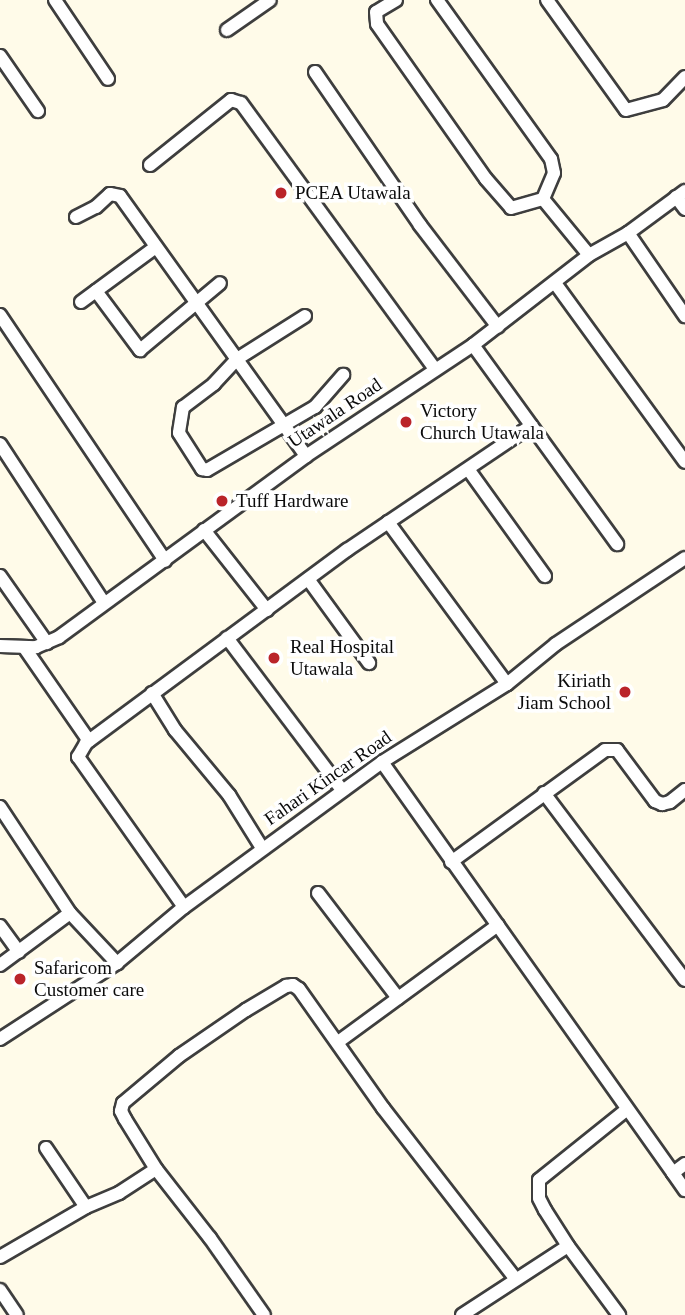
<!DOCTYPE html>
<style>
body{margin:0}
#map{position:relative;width:685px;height:1315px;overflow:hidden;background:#fffbe9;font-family:Georgia,serif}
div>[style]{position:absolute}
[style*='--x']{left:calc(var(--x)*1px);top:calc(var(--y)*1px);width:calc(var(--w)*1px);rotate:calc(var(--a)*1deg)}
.roads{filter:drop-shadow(2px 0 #3e3e3e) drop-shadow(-2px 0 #3e3e3e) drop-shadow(0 2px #3e3e3e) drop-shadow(0 -2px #3e3e3e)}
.minor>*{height:12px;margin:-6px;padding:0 6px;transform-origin:6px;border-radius:6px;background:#fff}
.dots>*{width:19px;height:19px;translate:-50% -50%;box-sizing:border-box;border:4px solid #fff;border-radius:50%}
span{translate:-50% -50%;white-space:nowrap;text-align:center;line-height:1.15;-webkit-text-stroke:7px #fff;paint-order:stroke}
.poi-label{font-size:19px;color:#0b0b0b}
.left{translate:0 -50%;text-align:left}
.right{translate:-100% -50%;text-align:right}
.street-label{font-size:19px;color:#0b0b0b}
</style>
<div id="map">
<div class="roads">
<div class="minor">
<div style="--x:55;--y:0;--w:95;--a:56.1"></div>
<div style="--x:396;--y:0;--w:23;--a:149"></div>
<div style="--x:376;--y:12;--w:12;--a:85"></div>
<div style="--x:377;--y:24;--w:189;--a:54.9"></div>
<div style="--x:486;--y:179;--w:38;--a:49"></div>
<div style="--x:511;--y:208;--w:33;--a:-16"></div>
<div style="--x:543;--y:199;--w:28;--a:-67"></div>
<div style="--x:554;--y:173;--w:14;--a:-102"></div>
<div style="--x:551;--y:159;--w:196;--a:-125.6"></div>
<div style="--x:547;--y:0;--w:135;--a:54.3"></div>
<div style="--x:626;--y:110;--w:38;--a:-15"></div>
<div style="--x:663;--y:100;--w:32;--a:-46"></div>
<div style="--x:227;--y:30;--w:52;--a:-34.9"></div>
<div style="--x:0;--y:56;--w:67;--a:55.4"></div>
<div style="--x:315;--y:72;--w:186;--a:55.5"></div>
<div style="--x:420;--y:225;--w:128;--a:52.6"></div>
<div style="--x:150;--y:165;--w:104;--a:-38.7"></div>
<div style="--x:231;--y:100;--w:10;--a:17"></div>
<div style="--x:241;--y:103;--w:329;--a:53.9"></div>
<div style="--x:676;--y:197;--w:15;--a:53"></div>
<div style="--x:543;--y:199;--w:72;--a:50.6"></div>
<div style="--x:76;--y:217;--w:22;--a:-27"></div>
<div style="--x:96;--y:207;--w:19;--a:-43"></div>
<div style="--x:110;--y:194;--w:10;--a:11"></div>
<div style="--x:120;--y:196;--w:320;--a:54.4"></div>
<div style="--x:628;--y:233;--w:101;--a:55.5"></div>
<div style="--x:555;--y:283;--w:221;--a:54"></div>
<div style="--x:96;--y:291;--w:74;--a:53.3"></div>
<div style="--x:140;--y:350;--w:104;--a:-39.9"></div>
<div style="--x:81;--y:302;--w:93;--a:-36.3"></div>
<div style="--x:0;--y:315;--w:296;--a:56.1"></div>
<div style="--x:305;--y:316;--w:80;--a:147.7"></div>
<div style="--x:237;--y:359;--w:34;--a:133"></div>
<div style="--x:214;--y:384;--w:39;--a:143"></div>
<div style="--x:183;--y:407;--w:26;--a:99"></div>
<div style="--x:179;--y:433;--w:43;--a:57.4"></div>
<div style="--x:202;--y:469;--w:5;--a:11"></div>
<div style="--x:207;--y:470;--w:125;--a:-30.3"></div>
<div style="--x:315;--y:407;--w:43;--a:-48.8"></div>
<div style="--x:473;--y:345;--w:246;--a:54.1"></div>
<div style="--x:0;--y:444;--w:190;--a:56.8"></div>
<div style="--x:468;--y:469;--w:132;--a:54.3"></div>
<div style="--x:388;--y:522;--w:201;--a:53.7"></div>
<div style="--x:204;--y:530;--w:102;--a:51.8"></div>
<div style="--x:0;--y:576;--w:82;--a:55"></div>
<div style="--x:308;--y:579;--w:104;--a:54"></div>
<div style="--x:227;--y:638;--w:191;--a:52.9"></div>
<div style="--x:0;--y:646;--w:36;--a:2"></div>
<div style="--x:36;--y:647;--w:25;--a:-23"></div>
<div style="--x:59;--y:637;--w:306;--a:-36.2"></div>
<div style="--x:306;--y:456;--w:201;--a:-33.6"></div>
<div style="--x:473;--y:345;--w:147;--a:-37.8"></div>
<div style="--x:589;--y:255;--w:45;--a:-29.4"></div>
<div style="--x:628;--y:233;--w:71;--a:-36.4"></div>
<div style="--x:24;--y:647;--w:114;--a:55.3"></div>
<div style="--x:152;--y:693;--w:44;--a:58.1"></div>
<div style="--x:175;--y:730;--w:85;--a:50.3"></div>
<div style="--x:229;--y:795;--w:62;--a:58.1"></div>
<div style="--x:382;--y:762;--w:504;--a:54.7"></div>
<div style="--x:673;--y:1173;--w:15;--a:-37"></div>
<div style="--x:544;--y:793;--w:234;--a:53"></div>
<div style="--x:0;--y:807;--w:127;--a:56.6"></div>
<div style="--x:70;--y:913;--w:69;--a:46.8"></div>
<div style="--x:451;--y:862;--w:190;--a:-36"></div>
<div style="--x:605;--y:750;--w:12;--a:0"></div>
<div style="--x:617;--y:750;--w:64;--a:53.3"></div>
<div style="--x:655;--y:801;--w:8;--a:23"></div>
<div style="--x:662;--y:804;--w:8;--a:-14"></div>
<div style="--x:670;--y:802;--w:19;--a:-39"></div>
<div style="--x:318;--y:893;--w:132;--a:52.7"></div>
<div style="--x:184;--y:907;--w:184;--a:-125.2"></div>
<div style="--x:78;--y:757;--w:16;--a:-60"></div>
<div style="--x:86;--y:743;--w:325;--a:-36.5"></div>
<div style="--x:347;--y:550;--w:222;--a:-34"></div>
<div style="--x:0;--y:926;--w:32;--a:54"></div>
<div style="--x:0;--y:965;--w:87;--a:-36.6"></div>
<div style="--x:0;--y:1039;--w:140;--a:-33"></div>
<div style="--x:117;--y:963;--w:87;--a:-39.9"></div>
<div style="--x:184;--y:907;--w:245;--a:-36.2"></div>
<div style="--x:382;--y:762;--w:147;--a:-32"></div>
<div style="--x:507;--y:684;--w:63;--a:-39.2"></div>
<div style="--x:556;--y:644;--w:155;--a:-33.7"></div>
<div style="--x:338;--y:1042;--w:198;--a:-36.2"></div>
<div style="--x:46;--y:1148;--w:71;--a:55.9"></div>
<div style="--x:86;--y:1207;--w:36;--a:-23"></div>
<div style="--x:119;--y:1193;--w:44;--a:-33"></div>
<div style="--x:156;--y:1169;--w:59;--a:-121.8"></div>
<div style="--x:125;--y:1119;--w:9;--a:-117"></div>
<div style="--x:121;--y:1111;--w:8;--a:-76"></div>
<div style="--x:123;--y:1103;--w:73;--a:-40"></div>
<div style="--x:179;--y:1056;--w:81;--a:-34.5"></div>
<div style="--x:246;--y:1010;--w:47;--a:-31"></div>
<div style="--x:286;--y:986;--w:7;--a:-8"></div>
<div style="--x:293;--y:985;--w:7;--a:34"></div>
<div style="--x:299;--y:989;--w:146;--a:54.8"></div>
<div style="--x:383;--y:1108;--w:215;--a:52.2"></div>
<div style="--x:156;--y:1169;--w:88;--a:52"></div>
<div style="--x:210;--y:1238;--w:94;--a:55"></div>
<div style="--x:673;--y:1173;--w:21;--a:55"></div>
<div style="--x:568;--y:1246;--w:43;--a:-122.6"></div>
<div style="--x:545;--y:1210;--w:13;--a:-117"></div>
<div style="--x:539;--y:1198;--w:18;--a:-90"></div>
<div style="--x:539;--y:1180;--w:112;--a:-38.8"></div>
<div style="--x:0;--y:1257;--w:99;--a:-30.2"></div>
<div style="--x:0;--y:1290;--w:30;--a:56"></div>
<div style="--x:462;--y:1315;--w:126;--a:-33.1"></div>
<div style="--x:568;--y:1246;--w:86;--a:53.5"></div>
</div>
</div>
<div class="dots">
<div style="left:281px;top:193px;background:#ba242a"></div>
<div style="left:406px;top:422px;background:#ba242a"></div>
<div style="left:222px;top:501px;background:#ba242a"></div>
<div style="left:274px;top:658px;background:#ba242a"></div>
<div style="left:625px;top:692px;background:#ba242a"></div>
<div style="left:20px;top:979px;background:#ba242a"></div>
</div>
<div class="poi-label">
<span class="left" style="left:295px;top:193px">PCEA Utawala</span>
<span class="left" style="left:420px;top:422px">Victory<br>Church Utawala</span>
<span class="left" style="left:236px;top:501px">Tuff Hardware</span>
<span class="left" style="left:290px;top:658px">Real Hospital<br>Utawala</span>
<span class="right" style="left:611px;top:692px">Kiriath<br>Jiam School</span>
<span class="left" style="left:34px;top:979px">Safaricom<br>Customer care</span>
</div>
<div class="street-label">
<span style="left:335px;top:413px;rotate:-34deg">Utawala Road</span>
<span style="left:328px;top:778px;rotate:-35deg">Fahari Kincar Road</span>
</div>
</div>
